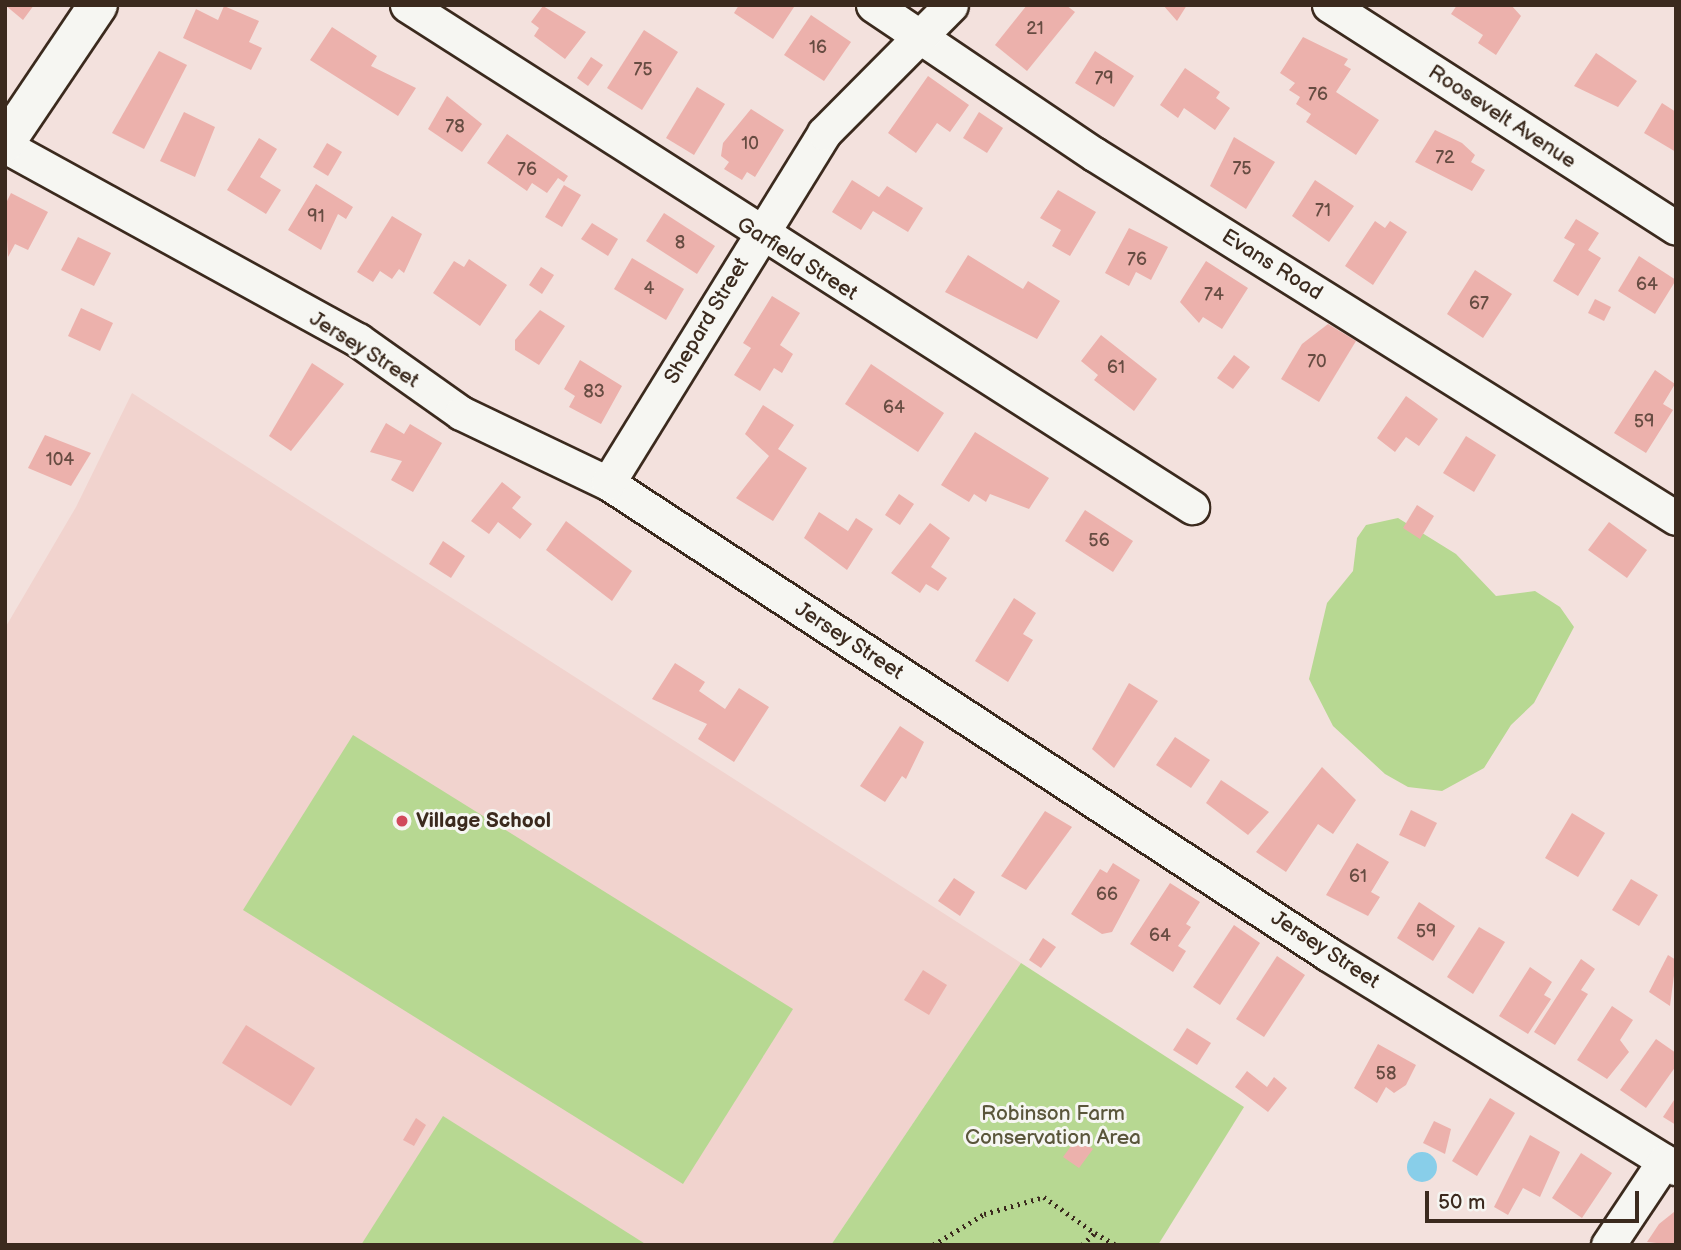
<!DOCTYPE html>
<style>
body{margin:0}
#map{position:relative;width:1681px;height:1250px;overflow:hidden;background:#f3e1dd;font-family:"Balsamiq Sans",sans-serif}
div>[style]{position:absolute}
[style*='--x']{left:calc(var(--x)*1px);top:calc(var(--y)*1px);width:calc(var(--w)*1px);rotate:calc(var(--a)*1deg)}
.built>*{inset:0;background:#f1d3ce}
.green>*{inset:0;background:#b7d892}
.water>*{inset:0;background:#88cee9}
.round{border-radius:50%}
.building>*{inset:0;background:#ecb1ac}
.path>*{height:4.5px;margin-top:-2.25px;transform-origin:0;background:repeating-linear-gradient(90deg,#3b2a1e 0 2px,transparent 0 7px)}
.roads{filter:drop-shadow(2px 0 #3b2a1e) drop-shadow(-2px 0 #3b2a1e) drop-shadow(0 2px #3b2a1e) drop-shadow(0 -2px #3b2a1e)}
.minor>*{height:33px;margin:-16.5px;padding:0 16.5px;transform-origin:16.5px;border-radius:16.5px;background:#f6f6f2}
.secondary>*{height:38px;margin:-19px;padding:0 19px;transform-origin:19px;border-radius:19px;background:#f6f6f2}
.dots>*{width:19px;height:19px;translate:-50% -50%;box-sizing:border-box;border:4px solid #f6f6f2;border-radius:50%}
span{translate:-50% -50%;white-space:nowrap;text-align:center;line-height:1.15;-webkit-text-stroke:6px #f6f6f2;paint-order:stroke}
.number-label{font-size:18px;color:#674c42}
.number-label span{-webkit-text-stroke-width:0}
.street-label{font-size:21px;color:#3b2a1e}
.poi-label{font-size:21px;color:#3b2a1e;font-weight:700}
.left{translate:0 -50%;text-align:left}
.park-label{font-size:21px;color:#5a563b}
.frame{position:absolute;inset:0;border:7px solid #3b2a1e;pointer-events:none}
.scale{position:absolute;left:1425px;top:1191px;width:214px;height:32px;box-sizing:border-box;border:4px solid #3b2a1e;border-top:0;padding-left:9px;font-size:21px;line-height:24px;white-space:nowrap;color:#3b2a1e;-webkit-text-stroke:5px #f6f6f2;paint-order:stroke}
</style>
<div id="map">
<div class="built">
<div style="clip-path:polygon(132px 393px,1021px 963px,831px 1245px,5px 1245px,5px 628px,76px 507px)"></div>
</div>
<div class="green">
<div style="clip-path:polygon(1398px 518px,1456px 554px,1496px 596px,1535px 591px,1560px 607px,1574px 627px,1534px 703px,1511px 725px,1484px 768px,1442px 791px,1408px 787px,1385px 774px,1333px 726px,1309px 679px,1327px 603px,1353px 571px,1357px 538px,1366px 525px)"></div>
<div style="clip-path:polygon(353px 735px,793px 1009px,683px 1184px,243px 910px)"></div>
<div style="clip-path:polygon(1021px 963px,1244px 1107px,1158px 1245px,831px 1245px)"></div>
<div style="clip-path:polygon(443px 1116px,647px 1245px,361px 1245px)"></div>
</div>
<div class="water">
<div class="round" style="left:1407px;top:1152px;width:30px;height:30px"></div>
</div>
<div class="building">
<div style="clip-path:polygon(5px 5px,34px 5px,23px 20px)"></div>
<div style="clip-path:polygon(739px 5px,791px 5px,794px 7px,773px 39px,734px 13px)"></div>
<div style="clip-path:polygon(1027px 5px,1066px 5px,1075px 12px,1027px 71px,995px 45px)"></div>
<div style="clip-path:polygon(1163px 5px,1187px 5px,1177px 21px)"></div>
<div style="clip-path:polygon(1457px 5px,1511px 5px,1521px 16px,1496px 55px,1478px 43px,1483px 35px,1451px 14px)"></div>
<div style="clip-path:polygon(224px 6px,259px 21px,249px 42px,262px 48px,251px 70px,183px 38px,196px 9px,218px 20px)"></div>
<div style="clip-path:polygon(543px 6px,586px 32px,565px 59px,534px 36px,539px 28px,531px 22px)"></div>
<div style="clip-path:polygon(811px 15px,851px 42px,824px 81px,784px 55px)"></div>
<div style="clip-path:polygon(332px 27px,377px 56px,371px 66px,416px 88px,398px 116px,310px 60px)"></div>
<div style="clip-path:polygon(644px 30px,678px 52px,642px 110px,607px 88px)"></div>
<div style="clip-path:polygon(1303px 37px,1348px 59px,1344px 65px,1351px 69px,1336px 92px,1379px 120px,1356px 155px,1306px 122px,1311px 114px,1296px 104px,1300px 97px,1289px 90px,1295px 83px,1280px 73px)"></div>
<div style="clip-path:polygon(159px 51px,187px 65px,144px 149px,112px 133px)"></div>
<div style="clip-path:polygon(1095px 51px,1134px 76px,1114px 107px,1075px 83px)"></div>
<div style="clip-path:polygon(1596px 53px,1637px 81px,1618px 107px,1574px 86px)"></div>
<div style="clip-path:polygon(591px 57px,603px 65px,588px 86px,577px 78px)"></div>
<div style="clip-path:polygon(1185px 68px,1220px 92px,1216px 98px,1230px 108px,1215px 130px,1184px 108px,1178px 118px,1160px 105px)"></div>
<div style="clip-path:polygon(928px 76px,969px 105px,950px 132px,937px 123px,916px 153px,888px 133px)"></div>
<div style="clip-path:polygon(697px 87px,725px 104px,694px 155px,666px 138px)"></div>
<div style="clip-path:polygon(447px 96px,482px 124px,462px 152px,428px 129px)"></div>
<div style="clip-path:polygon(1662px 103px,1676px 112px,1676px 152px,1644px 133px)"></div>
<div style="clip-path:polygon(751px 109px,784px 130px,755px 177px,747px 172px,742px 180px,724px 169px,729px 162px,721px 156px,723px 143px)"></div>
<div style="clip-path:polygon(184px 112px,215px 127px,195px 177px,160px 161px)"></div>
<div style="clip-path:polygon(979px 112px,1003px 128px,987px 153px,963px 138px)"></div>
<div style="clip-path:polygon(1435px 130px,1462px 143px,1475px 155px,1471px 162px,1485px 170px,1472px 191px,1415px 162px)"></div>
<div style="clip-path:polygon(507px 134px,568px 176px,564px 182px,558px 178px,547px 193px,532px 183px,527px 191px,487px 163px)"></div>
<div style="clip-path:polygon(1234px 137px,1275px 162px,1246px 209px,1210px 186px)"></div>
<div style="clip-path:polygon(259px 138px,277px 149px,260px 177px,281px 190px,266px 214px,227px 190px)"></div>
<div style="clip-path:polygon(327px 143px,342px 152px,328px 176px,313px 167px)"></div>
<div style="clip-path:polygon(852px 180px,879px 197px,887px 186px,923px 208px,908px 232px,873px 211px,861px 230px,832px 212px)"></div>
<div style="clip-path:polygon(1315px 180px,1354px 206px,1329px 242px,1292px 216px)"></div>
<div style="clip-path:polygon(316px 184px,353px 207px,346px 219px,338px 214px,321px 250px,288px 230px)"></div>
<div style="clip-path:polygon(564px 185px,581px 195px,562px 227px,545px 217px)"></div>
<div style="clip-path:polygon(1058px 190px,1096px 212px,1070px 256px,1052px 246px,1061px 230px,1040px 218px)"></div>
<div style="clip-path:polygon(11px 193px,48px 212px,28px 250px,15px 244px,8px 257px,5px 205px)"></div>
<div style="clip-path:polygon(664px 213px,715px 246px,697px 274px,646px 241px)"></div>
<div style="clip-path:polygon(392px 216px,422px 234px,404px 273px,399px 269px,392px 279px,380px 271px,373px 282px,357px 272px)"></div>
<div style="clip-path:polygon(1576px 219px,1599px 233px,1588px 250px,1601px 258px,1578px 296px,1553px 281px,1575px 244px,1564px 238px)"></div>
<div style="clip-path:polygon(1375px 221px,1385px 228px,1390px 221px,1407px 232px,1373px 285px,1345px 266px)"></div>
<div style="clip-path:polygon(592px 223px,618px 239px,608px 256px,581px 239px)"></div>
<div style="clip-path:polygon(1129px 228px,1168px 247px,1151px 280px,1136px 272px,1129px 286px,1105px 273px)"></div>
<div style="clip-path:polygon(78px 237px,111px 253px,94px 286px,61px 270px)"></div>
<div style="clip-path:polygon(968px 255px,1023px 289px,1028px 281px,1060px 301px,1037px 339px,945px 292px)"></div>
<div style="clip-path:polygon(1639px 256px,1676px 280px,1655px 314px,1618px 291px)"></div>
<div style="clip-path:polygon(632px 258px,684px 289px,666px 320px,614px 289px)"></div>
<div style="clip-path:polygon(469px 259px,507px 285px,480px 326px,433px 293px,454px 261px,464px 267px)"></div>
<div style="clip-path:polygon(1206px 261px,1248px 288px,1222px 329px,1203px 317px,1199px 323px,1180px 302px)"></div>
<div style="clip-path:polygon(541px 267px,554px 275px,542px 294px,529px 285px)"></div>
<div style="clip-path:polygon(1475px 270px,1512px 294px,1483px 338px,1447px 314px)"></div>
<div style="clip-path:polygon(772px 296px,800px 313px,780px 345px,793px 354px,782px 373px,774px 368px,760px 391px,734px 375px,751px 348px,743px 343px)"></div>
<div style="clip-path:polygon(1595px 299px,1611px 307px,1604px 321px,1588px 313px)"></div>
<div style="clip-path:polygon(81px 308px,113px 323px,100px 351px,68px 336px)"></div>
<div style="clip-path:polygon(540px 310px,565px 326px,539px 365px,515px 350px,515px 340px)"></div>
<div style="clip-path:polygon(1328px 324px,1356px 341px,1319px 402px,1281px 379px,1302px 344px)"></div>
<div style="clip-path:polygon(1101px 335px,1157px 379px,1134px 411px,1094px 380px,1098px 375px,1081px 361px)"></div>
<div style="clip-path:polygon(1234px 355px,1250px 367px,1233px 389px,1217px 378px)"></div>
<div style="clip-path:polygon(580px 360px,622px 386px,601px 424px,569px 407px,575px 396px,564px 389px)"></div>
<div style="clip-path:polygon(312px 363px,344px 384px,291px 451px,269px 436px)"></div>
<div style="clip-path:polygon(871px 364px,944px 413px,918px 452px,845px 404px)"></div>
<div style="clip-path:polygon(1655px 370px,1675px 384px,1663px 404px,1673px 410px,1646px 453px,1614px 433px)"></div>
<div style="clip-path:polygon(1406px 396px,1438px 419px,1419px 446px,1406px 437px,1395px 452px,1377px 438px)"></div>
<div style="clip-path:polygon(763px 405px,794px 425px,778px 449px,807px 468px,773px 521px,736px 498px,769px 456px,745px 434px)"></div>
<div style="clip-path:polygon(386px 423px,404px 434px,410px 424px,442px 443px,413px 492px,391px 480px,402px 461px,370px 452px)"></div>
<div style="clip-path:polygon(975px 432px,1049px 478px,1029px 509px,990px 494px,986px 502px,974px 494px,969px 502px,941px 485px)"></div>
<div style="clip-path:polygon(45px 435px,91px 453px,71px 486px,28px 468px)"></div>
<div style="clip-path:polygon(1466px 436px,1496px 455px,1474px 492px,1443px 473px)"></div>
<div style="clip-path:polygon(502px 482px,521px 497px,512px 508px,532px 524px,520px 539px,498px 522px,489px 534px,471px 521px)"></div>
<div style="clip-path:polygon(899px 494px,914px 504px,900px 525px,885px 515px)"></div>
<div style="clip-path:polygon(1417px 505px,1434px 516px,1420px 539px,1403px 528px)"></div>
<div style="clip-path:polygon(1085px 510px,1133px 541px,1113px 572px,1065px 541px)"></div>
<div style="clip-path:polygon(819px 512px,848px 531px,856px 518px,873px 529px,847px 570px,804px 538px)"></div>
<div style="clip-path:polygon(566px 521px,632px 571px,612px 601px,546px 550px)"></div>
<div style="clip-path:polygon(1609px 522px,1647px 550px,1627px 578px,1588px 550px)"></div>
<div style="clip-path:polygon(930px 523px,950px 538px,931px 567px,947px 578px,938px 591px,926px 584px,920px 593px,891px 573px)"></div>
<div style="clip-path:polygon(443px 541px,465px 556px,451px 578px,429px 564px)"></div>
<div style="clip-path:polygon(1014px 598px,1036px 613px,1023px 634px,1033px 640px,1008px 682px,975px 661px)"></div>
<div style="clip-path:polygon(675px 663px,705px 682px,699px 691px,725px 709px,739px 688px,769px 707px,734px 762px,698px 739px,707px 724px,652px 699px)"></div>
<div style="clip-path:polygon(1129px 683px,1158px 701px,1114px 768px,1092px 749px)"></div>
<div style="clip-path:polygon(900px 726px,924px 742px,906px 779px,902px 776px,885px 802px,860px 786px)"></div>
<div style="clip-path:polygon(1175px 737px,1210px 760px,1191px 788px,1156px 765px)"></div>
<div style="clip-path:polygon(1322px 767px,1356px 800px,1333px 834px,1318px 824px,1286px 872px,1256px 852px)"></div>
<div style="clip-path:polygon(1221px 780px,1269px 812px,1248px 835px,1206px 803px)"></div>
<div style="clip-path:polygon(1411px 810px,1437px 823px,1425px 847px,1399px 835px)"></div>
<div style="clip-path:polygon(1045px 811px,1072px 827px,1026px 890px,1001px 876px)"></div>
<div style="clip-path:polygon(1572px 813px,1605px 833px,1578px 877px,1545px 858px)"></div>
<div style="clip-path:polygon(1357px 843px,1389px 862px,1371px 892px,1380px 897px,1368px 916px,1326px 895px)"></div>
<div style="clip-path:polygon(1113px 863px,1140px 880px,1112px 932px,1102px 934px,1071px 914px,1100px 869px,1107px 873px)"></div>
<div style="clip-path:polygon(954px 878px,975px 892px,960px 916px,938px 901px)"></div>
<div style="clip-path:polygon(1631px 879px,1658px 895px,1639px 926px,1612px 910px)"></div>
<div style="clip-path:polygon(1170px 883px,1200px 902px,1186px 924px,1191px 927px,1178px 946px,1186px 951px,1173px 972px,1130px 944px)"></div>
<div style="clip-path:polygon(1419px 902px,1455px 926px,1433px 961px,1397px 938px)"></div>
<div style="clip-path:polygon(1234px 925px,1260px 943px,1220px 1005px,1193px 987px)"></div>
<div style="clip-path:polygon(1479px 927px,1505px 942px,1473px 994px,1447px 977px)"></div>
<div style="clip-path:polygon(1043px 938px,1056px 947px,1041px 968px,1029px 960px)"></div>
<div style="clip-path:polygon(1668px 955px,1676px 960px,1670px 1006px,1649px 992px)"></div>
<div style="clip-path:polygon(1277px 956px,1305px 975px,1264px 1037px,1236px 1019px)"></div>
<div style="clip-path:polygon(1581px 959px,1595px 969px,1581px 990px,1588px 994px,1555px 1045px,1534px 1032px)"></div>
<div style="clip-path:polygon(1530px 967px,1552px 982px,1544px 995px,1551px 999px,1528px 1034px,1499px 1016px)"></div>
<div style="clip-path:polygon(923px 970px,947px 985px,929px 1015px,904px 1000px)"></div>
<div style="clip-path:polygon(1612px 1006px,1633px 1020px,1620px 1040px,1629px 1052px,1607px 1079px,1577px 1060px)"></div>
<div style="clip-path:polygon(246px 1025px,315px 1068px,291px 1106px,222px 1063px)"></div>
<div style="clip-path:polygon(1187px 1028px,1211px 1043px,1197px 1065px,1173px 1050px)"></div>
<div style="clip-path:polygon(1656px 1039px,1676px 1053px,1676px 1066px,1646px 1108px,1620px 1090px)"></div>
<div style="clip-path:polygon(1378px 1044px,1416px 1065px,1406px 1085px,1394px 1093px,1386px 1087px,1377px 1103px,1354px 1088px)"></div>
<div style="clip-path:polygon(1247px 1071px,1267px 1087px,1274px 1077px,1287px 1088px,1268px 1112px,1235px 1087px)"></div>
<div style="clip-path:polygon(1676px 1097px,1676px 1125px,1663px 1117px)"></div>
<div style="clip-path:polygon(1490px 1098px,1515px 1113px,1477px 1176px,1452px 1161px)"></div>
<div style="clip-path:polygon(416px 1118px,426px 1125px,414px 1146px,403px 1140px)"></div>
<div style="clip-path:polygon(1434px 1121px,1451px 1129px,1445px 1154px,1423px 1143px)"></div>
<div style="clip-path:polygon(1530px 1135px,1560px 1152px,1540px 1197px,1523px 1188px,1508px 1215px,1494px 1207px)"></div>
<div style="clip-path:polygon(1077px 1138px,1093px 1149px,1079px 1168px,1063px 1157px)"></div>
<div style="clip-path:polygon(1581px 1153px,1612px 1173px,1582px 1218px,1552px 1198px)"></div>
<div style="clip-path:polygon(1674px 1212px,1676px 1245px,1647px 1242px,1659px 1224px)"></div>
</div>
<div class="path">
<div style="--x:933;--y:1245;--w:60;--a:-31.3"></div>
<div style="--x:984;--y:1214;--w:62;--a:-15.8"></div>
<div style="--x:1044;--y:1197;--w:62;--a:35.2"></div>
<div style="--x:1082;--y:1245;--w:18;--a:-43"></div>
<div style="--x:1095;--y:1233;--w:24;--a:30"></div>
</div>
<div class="roads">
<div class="minor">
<div style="--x:407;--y:5;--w:932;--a:32.6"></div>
<div style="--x:873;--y:5;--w:267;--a:34"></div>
<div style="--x:1094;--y:154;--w:686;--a:32.02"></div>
<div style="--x:1329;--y:5;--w:412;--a:32.7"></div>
<div style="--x:5;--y:146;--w:403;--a:28.8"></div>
<div style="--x:358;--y:340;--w:126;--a:35.3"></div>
<div style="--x:461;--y:413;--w:163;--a:25.5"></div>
<div style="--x:608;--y:483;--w:860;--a:33.19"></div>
<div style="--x:1328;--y:954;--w:409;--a:31.6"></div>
<div style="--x:608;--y:483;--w:411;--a:-58.3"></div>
<div style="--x:824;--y:133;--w:180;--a:-45.2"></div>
<div style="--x:1608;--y:1245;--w:101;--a:-56.3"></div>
</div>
<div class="secondary">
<div style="--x:5;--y:143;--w:166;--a:-56"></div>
</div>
</div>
<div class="dots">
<div style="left:402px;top:821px;background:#d1495b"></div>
</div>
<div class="number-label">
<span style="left:1035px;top:29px">21</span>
<span style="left:818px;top:48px">16</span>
<span style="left:643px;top:70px">75</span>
<span style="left:1104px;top:79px">79</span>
<span style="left:1318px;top:95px">76</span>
<span style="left:455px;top:127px">78</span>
<span style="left:750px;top:144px">10</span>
<span style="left:1445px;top:158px">72</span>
<span style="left:1242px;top:169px">75</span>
<span style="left:527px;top:170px">76</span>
<span style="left:1323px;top:211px">71</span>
<span style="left:316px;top:217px">91</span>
<span style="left:680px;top:243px">8</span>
<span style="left:1137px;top:260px">76</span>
<span style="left:1647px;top:285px">64</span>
<span style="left:649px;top:289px">4</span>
<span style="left:1214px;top:295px">74</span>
<span style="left:1479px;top:304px">67</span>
<span style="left:1317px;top:362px">70</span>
<span style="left:1116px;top:368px">61</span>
<span style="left:594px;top:392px">83</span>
<span style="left:894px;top:408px">64</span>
<span style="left:1644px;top:422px">59</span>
<span style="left:60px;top:460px">104</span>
<span style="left:1099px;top:541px">56</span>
<span style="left:1358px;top:877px">61</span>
<span style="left:1107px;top:895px">66</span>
<span style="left:1426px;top:932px">59</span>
<span style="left:1160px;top:936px">64</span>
<span style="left:1386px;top:1074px">58</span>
</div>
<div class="street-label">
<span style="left:1502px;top:117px;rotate:33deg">Roosevelt Avenue</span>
<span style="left:797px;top:259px;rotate:32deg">Garfield Street</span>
<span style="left:1272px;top:265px;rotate:32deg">Evans Road</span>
<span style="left:707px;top:321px;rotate:-59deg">Shepard Street</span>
<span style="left:364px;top:350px;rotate:32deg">Jersey Street</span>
<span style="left:849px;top:641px;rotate:33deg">Jersey Street</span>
<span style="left:1325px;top:950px;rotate:33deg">Jersey Street</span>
</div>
<div class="poi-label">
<span class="left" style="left:416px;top:821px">Village School</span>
</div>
<div class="park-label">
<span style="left:1053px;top:1126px">Robinson Farm<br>Conservation Area</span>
</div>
<div class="frame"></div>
<div class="scale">50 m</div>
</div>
